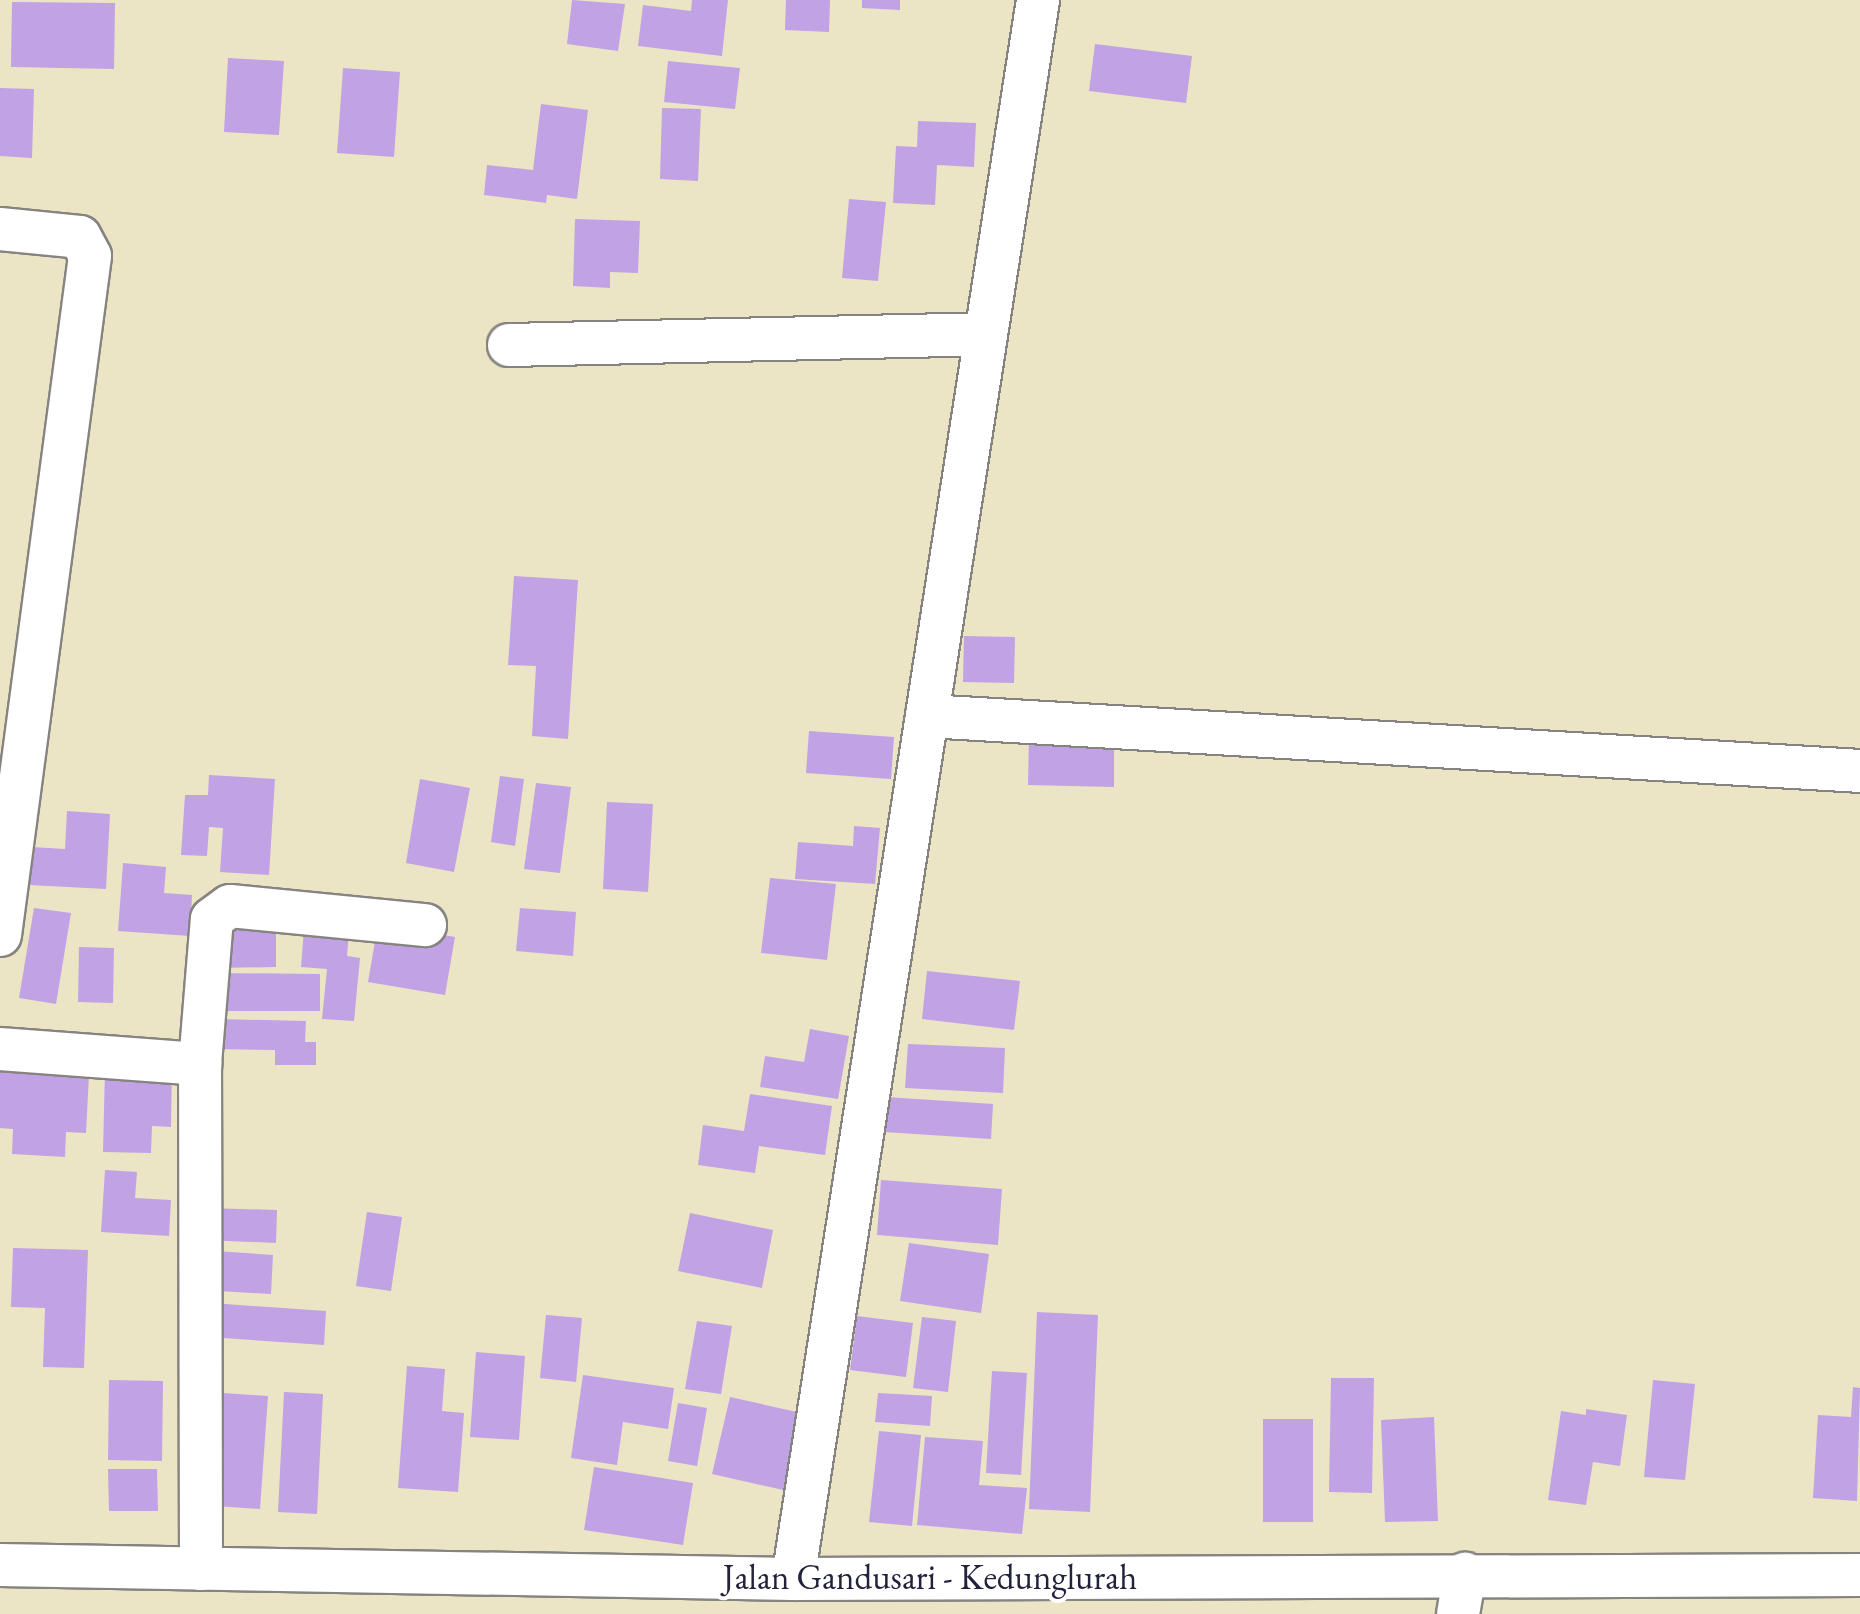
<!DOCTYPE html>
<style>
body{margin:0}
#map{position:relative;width:1860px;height:1614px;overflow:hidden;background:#ebe5c5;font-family:"EB Garamond",serif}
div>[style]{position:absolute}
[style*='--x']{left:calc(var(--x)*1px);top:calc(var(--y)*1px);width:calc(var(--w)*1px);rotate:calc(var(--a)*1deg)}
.building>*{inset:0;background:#c1a2e5}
.roads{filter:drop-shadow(2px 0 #868480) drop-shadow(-2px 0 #868480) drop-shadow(0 2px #868480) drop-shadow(0 -2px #868480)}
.minor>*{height:42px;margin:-21px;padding:0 21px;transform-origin:21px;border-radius:21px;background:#fff}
span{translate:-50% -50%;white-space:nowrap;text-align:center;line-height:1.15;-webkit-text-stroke:8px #fff;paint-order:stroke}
.street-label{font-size:35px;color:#22223b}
</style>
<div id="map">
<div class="building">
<div style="clip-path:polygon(572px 0,625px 4px,618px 51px,567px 44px)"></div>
<div style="clip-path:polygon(692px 0,728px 0,722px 56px,638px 46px,643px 5px,691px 11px)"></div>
<div style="clip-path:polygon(786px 0,830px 0,829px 32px,785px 30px)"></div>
<div style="clip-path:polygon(862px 0,900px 0,900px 10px,862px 8px)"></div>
<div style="clip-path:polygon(12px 2px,115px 3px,114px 69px,11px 67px)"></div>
<div style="clip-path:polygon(1095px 44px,1192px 56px,1186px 103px,1089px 91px)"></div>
<div style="clip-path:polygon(228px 58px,284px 61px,279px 135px,224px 132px)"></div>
<div style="clip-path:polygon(668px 61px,740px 68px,735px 109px,664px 102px)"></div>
<div style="clip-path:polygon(343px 68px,400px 72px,394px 157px,337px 153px)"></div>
<div style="clip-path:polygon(0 88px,34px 89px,32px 158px,0 156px)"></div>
<div style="clip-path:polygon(541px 104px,588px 110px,577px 199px,547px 195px,546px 203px,484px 195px,487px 165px,533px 170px)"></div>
<div style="clip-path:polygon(662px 108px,701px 109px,698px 181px,660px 179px)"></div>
<div style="clip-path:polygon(918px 121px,976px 123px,974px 167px,937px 165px,935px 205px,893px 203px,896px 146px,917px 147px)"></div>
<div style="clip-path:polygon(849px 199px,886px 202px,878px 281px,842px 278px)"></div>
<div style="clip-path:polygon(575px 219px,640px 221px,638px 273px,610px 272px,610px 288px,573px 286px)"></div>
<div style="clip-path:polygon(514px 576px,578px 580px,568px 739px,532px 736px,536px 666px,508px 665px)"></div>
<div style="clip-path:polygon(964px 636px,1015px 637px,1014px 683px,963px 682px)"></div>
<div style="clip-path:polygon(809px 731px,894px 737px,891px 779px,806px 773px)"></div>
<div style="clip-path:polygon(1029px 734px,1114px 736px,1114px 787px,1028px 785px)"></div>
<div style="clip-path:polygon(209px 775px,275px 779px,269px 875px,220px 872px,223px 828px,209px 827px,207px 856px,181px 855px,185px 795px,208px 795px)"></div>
<div style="clip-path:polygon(500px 776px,524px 779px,515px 846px,491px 842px)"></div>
<div style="clip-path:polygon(420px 779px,470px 788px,454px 872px,406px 863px)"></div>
<div style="clip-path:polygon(536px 783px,571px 787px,560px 873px,524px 869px)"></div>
<div style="clip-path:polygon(607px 802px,653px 804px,648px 892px,603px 889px)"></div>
<div style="clip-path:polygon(67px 811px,110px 814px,106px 889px,29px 885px,32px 847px,65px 849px)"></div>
<div style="clip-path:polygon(854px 826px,880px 828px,875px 884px,795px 879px,798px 842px,853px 846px)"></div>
<div style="clip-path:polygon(123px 863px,166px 867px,164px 893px,192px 895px,190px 936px,118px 931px)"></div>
<div style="clip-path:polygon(770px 878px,836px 884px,827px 960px,761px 953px)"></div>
<div style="clip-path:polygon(34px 908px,71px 913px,56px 1004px,19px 998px)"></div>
<div style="clip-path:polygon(520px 908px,576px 912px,573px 956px,516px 951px)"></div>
<div style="clip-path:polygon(305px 916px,350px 921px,347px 956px,360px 958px,354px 1021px,322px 1019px,327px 969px,301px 967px)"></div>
<div style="clip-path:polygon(378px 924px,455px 937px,445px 995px,368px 982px)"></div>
<div style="clip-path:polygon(218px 928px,276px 928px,276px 967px,218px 968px)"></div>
<div style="clip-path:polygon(79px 947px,114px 948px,113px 1003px,78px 1002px)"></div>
<div style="clip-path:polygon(927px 971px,1020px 981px,1014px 1030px,922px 1019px)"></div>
<div style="clip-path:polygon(217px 973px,320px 974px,320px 1011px,217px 1011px)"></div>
<div style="clip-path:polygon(216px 1019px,306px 1021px,305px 1042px,316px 1042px,316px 1065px,275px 1065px,275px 1050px,215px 1049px)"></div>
<div style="clip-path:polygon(810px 1029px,849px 1036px,838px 1099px,760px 1087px,765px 1056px,804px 1062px)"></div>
<div style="clip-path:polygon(908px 1044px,1005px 1048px,1003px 1093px,905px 1088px)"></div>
<div style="clip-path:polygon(105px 1069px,172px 1070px,171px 1127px,152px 1126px,151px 1153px,103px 1152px)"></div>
<div style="clip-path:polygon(0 1071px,89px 1075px,86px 1133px,66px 1132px,65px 1157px,12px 1154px,13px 1129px,0 1128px)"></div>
<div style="clip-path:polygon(750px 1094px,832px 1106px,825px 1155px,759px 1146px,755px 1173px,698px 1165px,703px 1125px,744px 1131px)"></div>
<div style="clip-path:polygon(886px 1097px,993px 1104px,991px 1139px,884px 1132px)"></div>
<div style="clip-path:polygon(105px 1170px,137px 1172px,135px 1198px,171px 1200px,169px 1236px,101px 1232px)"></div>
<div style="clip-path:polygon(881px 1180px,1002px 1189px,998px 1245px,877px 1235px)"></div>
<div style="clip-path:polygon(205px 1208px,277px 1210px,276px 1243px,204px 1240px)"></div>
<div style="clip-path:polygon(367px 1212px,402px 1217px,391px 1291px,356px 1286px)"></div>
<div style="clip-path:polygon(690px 1213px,773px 1230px,762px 1288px,678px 1271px)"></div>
<div style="clip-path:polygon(909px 1243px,989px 1254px,981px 1313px,900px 1301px)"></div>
<div style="clip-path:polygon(13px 1248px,88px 1250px,84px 1368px,43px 1367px,45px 1308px,11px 1307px)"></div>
<div style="clip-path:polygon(203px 1250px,273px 1255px,271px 1294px,201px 1290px)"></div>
<div style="clip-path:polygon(211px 1303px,326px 1311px,324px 1345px,209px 1337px)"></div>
<div style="clip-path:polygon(1037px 1312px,1098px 1315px,1090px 1512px,1029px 1509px)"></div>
<div style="clip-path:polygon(546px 1315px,582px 1318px,576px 1382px,540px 1378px)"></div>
<div style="clip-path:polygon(857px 1316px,913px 1323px,906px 1377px,850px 1370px)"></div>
<div style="clip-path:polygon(922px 1317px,956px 1321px,948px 1392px,913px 1388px)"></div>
<div style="clip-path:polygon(697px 1321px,732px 1326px,721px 1394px,685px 1389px)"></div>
<div style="clip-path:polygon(476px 1352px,525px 1356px,519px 1440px,470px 1437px)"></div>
<div style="clip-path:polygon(407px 1366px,445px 1369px,442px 1411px,464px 1413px,458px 1492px,398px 1488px)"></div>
<div style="clip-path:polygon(992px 1371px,1027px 1373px,1021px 1475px,986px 1473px)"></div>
<div style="clip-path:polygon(583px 1375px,674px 1388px,668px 1429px,623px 1422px,617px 1465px,571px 1458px)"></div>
<div style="clip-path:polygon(1331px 1378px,1374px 1378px,1372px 1493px,1329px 1492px)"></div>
<div style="clip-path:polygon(109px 1380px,163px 1381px,162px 1461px,108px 1460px)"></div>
<div style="clip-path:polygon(1653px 1380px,1695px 1384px,1685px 1480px,1644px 1477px)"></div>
<div style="clip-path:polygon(1853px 1387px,1860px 1388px,1857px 1501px,1813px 1498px,1818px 1415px,1851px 1417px)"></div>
<div style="clip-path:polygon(284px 1392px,323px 1394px,317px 1514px,278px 1512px)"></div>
<div style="clip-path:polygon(223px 1393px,268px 1396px,260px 1509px,215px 1506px)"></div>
<div style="clip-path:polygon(878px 1393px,932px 1396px,930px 1426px,875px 1422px)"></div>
<div style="clip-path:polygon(730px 1397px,806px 1414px,788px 1491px,712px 1474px)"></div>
<div style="clip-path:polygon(678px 1403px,707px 1408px,697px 1466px,668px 1461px)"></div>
<div style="clip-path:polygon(1586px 1409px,1627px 1415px,1620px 1466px,1593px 1462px,1586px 1505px,1548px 1500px,1561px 1411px,1586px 1415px)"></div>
<div style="clip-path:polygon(1434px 1417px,1438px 1521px,1385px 1522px,1381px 1420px)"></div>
<div style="clip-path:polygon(1263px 1419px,1313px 1419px,1313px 1522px,1263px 1522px)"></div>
<div style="clip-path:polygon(879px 1431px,921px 1435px,912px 1526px,869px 1522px)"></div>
<div style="clip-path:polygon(925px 1437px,983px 1441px,979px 1485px,1027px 1488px,1022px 1534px,917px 1525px)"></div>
<div style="clip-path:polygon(594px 1467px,693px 1483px,683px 1545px,584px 1530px)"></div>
<div style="clip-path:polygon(108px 1469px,157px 1469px,158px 1511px,109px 1511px)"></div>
</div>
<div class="roads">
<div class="minor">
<div style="--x:0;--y:229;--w:80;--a:5.7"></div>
<div style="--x:80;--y:237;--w:21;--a:62"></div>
<div style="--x:90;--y:256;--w:685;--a:97.55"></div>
<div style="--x:509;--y:345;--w:477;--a:-1.3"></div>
<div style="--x:927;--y:716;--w:935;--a:3.37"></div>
<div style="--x:0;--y:1049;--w:201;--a:4.3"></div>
<div style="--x:0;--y:1565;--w:793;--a:1.01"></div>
<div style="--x:793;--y:1579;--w:1067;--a:-0.21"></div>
<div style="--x:201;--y:1569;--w:505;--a:-90.11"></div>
<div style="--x:200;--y:1064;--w:145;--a:-85.3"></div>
<div style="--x:212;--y:919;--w:22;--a:-36"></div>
<div style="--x:230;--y:906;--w:196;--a:5.6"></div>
<div style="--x:793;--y:1579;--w:1598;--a:-81.18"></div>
<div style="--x:1458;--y:1614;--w:41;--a:-80.1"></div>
</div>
</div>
<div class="street-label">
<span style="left:930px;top:1577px">Jalan Gandusari - Kedunglurah</span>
</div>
</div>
